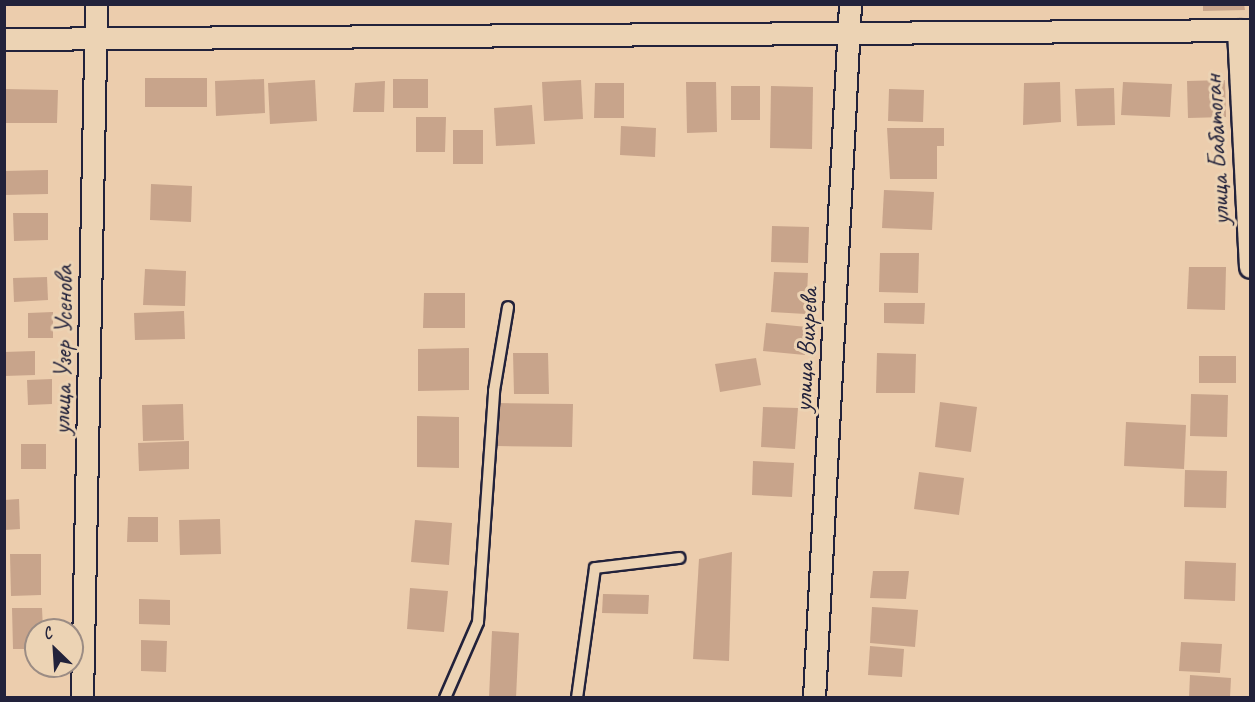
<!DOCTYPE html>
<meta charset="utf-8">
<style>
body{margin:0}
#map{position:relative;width:1255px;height:702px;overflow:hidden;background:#eccdad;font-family:Caveat,sans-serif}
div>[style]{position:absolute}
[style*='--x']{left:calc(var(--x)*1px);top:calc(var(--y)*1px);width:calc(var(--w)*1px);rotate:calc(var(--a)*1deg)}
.building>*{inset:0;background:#c8a48b}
.roads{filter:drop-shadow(2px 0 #22223b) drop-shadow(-2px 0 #22223b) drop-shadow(0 2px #22223b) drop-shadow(0 -2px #22223b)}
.lane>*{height:10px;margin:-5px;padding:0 5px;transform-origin:5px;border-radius:5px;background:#ecd3b4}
.street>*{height:21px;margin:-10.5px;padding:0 10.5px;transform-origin:10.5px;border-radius:10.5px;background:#ecd3b4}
span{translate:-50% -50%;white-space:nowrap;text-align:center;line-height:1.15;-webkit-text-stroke:6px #ecd3b4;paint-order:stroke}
.street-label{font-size:26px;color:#22223b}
.frame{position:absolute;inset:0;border:6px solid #22223b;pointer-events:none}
.north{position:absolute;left:24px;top:618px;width:60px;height:60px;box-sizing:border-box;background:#ecd3b4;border:2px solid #9b8c84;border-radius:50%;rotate:335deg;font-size:16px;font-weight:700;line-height:24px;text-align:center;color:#22223b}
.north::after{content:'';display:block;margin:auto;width:21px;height:27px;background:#22223b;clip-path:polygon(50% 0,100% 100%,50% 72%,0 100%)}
</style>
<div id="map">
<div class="building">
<div style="clip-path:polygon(1203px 4px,1244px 4px,1245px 10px,1203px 11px)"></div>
<div style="clip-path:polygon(145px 78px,207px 78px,207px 107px,145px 107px)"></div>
<div style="clip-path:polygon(264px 79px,265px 113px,216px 116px,215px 81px)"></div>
<div style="clip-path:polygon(393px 79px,428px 79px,428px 108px,393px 108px)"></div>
<div style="clip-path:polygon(315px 80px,317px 121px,270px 124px,268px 83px)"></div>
<div style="clip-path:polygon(581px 80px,583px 119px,544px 121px,542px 82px)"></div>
<div style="clip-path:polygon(1225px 80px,1226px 117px,1188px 118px,1187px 81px)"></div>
<div style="clip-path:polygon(385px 81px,384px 112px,353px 112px,355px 83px)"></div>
<div style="clip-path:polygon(686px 82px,716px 82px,717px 132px,687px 133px)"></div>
<div style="clip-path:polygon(1060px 82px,1061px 122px,1023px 125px,1024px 83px)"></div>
<div style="clip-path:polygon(1123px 82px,1172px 84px,1170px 117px,1121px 115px)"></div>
<div style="clip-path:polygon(595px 83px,624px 83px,624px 118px,594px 118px)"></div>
<div style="clip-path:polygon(731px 86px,760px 86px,760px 120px,731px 120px)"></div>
<div style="clip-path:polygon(771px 86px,813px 87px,812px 149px,770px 148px)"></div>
<div style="clip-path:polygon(1114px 88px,1115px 125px,1077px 126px,1075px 89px)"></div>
<div style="clip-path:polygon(4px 89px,58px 90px,57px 123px,4px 123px)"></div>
<div style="clip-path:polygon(889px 89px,924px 90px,923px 122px,888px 121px)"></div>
<div style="clip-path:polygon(532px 105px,535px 144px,496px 146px,494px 108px)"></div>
<div style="clip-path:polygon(416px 117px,446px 117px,445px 152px,416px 152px)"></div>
<div style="clip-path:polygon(621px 126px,656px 128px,655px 157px,620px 155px)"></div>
<div style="clip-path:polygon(887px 128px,944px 128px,944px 146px,937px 146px,937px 179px,890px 179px)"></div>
<div style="clip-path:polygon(453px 130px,483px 130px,483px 164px,453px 164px)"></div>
<div style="clip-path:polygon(48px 170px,48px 194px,4px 195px,4px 171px)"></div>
<div style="clip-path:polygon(151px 184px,192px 186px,191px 222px,150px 220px)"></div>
<div style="clip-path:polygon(884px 190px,934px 192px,932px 230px,882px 228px)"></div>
<div style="clip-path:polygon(13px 213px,48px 213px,48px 240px,14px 241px)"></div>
<div style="clip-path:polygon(772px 226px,809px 227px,808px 263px,771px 262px)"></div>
<div style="clip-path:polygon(880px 253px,919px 253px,918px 293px,879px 292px)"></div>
<div style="clip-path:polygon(1189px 267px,1226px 267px,1225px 310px,1187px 309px)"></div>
<div style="clip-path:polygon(145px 269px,186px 271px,185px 306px,143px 305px)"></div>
<div style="clip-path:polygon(774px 272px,808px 273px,806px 314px,771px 312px)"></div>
<div style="clip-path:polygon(47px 277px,48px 300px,14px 302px,13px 278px)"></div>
<div style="clip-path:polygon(424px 293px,465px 293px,465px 328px,423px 328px)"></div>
<div style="clip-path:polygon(884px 303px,925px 303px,924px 324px,884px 323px)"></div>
<div style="clip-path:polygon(184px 311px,185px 339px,135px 340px,134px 313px)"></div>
<div style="clip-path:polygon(53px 312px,53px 338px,28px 338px,28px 313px)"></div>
<div style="clip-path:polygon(766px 323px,807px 327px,805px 355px,763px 351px)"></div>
<div style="clip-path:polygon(469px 348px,469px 390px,418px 391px,418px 349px)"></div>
<div style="clip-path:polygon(35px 351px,35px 375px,4px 376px,4px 352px)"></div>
<div style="clip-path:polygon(513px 353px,548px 353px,549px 394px,514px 394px)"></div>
<div style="clip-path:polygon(877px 353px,916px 354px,915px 393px,876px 393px)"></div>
<div style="clip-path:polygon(1199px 356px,1236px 356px,1236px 383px,1199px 383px)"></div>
<div style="clip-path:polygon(756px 358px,761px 385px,720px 392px,715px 364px)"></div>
<div style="clip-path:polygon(52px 379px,52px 404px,28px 405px,27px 380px)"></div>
<div style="clip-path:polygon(1191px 394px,1228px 395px,1227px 437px,1190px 436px)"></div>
<div style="clip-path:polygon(940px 402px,977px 407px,971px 452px,935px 447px)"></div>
<div style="clip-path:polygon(498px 403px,573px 404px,572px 447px,497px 446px)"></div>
<div style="clip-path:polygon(183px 404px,184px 440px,143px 441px,142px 405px)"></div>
<div style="clip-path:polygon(763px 407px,798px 408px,795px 449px,761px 447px)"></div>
<div style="clip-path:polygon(417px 416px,459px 417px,459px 468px,417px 467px)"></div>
<div style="clip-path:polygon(1126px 422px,1186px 425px,1184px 469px,1124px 466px)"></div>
<div style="clip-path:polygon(189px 441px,189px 469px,139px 471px,138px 443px)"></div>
<div style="clip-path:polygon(21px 444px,46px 444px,46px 469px,21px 469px)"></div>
<div style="clip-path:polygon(753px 461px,794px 463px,792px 497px,752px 495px)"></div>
<div style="clip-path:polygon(1185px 470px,1227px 471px,1226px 508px,1184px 507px)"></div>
<div style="clip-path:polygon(919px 472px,964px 478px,959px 515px,914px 509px)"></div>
<div style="clip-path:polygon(19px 499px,20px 529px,4px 530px,4px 500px)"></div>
<div style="clip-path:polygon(128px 517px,158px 517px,158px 542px,127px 542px)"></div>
<div style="clip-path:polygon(220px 519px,221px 554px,180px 555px,179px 520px)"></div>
<div style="clip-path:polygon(415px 520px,452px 523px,449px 565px,411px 562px)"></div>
<div style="clip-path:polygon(732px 552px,729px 661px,693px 659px,699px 559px)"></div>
<div style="clip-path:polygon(10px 554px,41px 554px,41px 595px,11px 596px)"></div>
<div style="clip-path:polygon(1185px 561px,1236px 563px,1235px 601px,1184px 599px)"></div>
<div style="clip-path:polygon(873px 571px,909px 571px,906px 599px,870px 598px)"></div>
<div style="clip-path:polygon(410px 588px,448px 591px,444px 632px,407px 629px)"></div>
<div style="clip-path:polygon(603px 594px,649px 595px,648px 614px,602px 613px)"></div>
<div style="clip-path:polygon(139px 599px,170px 600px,170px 625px,139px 624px)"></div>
<div style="clip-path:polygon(872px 607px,918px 610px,915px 647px,870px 643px)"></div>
<div style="clip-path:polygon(12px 608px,42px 608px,43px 630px,36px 630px,36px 649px,13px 649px)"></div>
<div style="clip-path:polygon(492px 631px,519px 633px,516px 698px,489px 698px)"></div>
<div style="clip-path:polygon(141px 640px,167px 641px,166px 672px,141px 671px)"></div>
<div style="clip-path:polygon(1181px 642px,1222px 644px,1220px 673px,1179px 671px)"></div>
<div style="clip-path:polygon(870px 646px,904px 649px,902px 677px,868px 675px)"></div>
<div style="clip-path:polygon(1190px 675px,1231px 678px,1230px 698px,1189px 698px)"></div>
</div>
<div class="roads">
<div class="lane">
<div style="--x:445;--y:698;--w:83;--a:-66.5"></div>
<div style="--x:478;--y:622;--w:232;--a:-86"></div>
<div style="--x:494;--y:391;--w:85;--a:-80.5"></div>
<div style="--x:577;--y:698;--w:131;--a:-82.1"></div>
<div style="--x:595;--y:568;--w:85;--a:-6.8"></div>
</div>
<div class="street">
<div style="--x:1238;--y:30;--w:237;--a:87.1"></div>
<div style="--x:4;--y:39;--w:1246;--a:-0.41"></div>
<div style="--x:82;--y:698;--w:694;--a:-88.84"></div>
<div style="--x:814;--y:698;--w:695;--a:-87.03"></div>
</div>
</div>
<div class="street-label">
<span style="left:1217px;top:150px;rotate:-93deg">улица Бабатоган</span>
<span style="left:63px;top:350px;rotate:-89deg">улица Узер Усенова</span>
<span style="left:806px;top:350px;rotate:-87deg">улица Вихрева</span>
</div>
<div class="frame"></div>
<div class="north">С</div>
</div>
